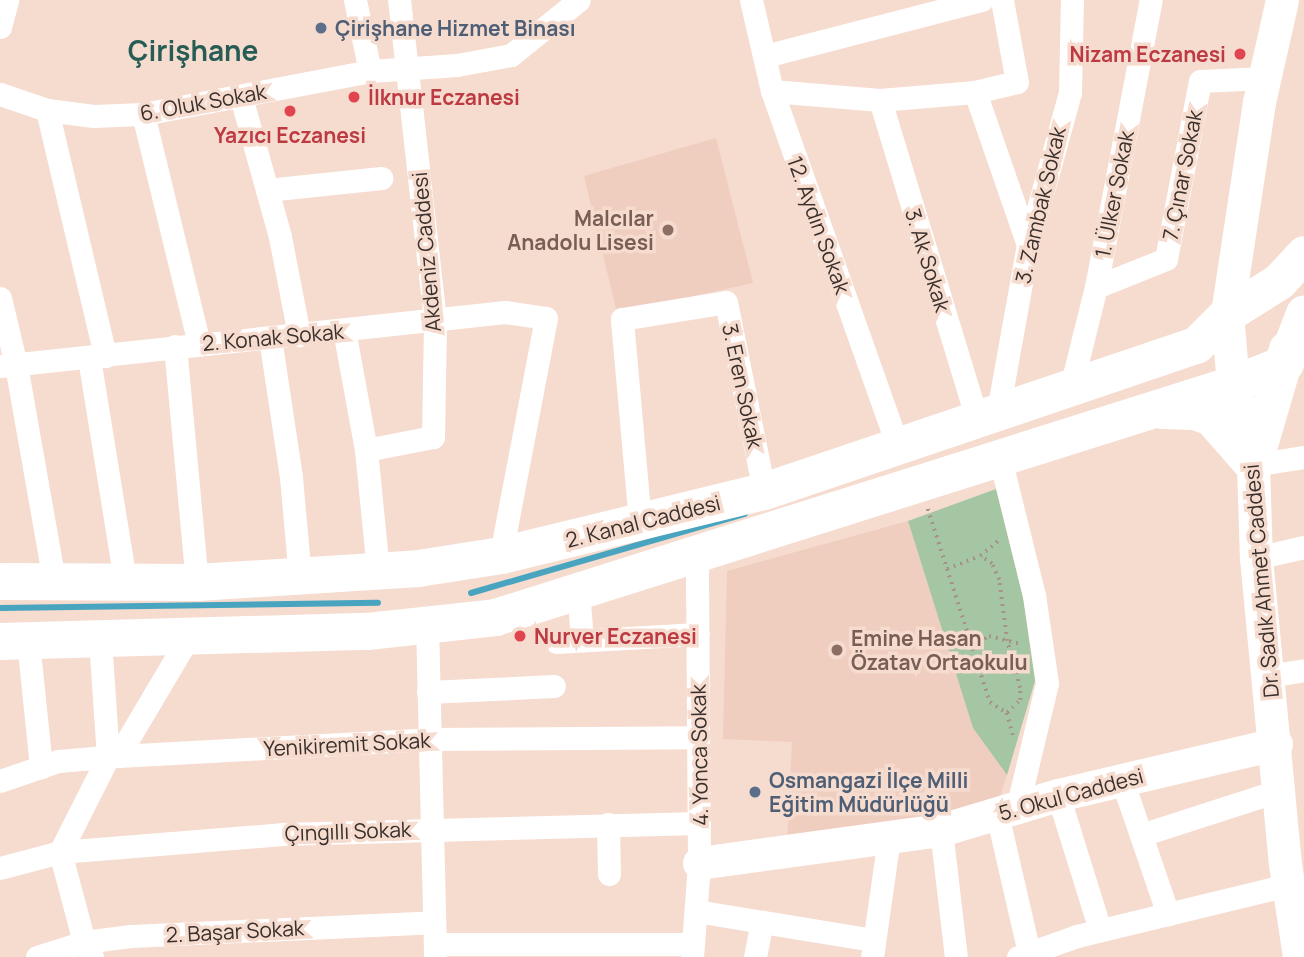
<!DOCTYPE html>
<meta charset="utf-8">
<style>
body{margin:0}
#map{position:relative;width:1304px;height:957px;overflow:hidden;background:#f6dbcf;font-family:Manrope,sans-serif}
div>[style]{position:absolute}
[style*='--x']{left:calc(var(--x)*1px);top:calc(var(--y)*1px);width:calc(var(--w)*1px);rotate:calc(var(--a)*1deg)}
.built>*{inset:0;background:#f0cebf}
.green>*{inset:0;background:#a4c6a3}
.stream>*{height:6px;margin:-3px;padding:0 3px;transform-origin:3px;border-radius:3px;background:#48a4bf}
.path>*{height:3.5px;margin-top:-1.75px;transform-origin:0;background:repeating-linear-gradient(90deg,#a69289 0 2px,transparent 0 7px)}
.minor>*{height:23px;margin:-11.5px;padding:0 11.5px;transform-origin:11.5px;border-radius:11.5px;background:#fff}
.secondary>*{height:33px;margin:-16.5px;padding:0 16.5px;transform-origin:16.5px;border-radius:16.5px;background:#fff}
.primary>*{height:37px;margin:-18.5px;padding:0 18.5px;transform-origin:18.5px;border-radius:18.5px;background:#fff}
.dots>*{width:19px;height:19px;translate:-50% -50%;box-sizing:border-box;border:4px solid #f6dbcf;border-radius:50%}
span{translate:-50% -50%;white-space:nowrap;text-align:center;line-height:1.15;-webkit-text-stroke:7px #f6dbcf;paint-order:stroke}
.service-label{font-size:21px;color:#4e5e75;font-weight:700}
.left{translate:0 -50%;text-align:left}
.health-label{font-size:21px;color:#be3a42;font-weight:700}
.right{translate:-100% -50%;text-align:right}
.street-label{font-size:21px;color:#392f2b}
.education-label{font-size:21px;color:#785e54;font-weight:700}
.district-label{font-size:28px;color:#265c53;font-weight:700}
</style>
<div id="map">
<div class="built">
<div style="clip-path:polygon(716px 138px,753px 283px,617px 313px,584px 176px)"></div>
<div style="clip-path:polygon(908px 521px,973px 728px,1007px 775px,999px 800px,787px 845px,792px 742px,723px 739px,727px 571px)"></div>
</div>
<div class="green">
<div style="clip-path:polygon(996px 489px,1023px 597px,1035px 681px,1007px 775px,973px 728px,908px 521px)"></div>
</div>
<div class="stream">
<div style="--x:471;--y:593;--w:285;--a:-16.1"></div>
<div style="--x:0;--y:608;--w:378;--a:-0.8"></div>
</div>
<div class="path">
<div style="--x:928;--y:509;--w:203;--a:72.2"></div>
<div style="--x:990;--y:702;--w:20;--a:33"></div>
<div style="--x:1007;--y:713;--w:18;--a:-45"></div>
<div style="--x:1020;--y:700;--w:12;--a:-90"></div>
<div style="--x:1020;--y:688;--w:49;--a:-105.5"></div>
<div style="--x:1007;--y:641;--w:62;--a:-97.5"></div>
<div style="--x:999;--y:580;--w:17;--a:-114"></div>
<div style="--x:992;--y:564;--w:14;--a:-146"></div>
<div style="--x:947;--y:569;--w:35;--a:-22"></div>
<div style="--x:980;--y:556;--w:26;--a:-40"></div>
<div style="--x:973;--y:647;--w:19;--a:-35"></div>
<div style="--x:989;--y:636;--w:32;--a:14"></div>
<div style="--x:1007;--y:713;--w:23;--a:75"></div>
</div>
<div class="minor">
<div style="--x:355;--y:0;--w:73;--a:78.1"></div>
<div style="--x:751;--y:0;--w:93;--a:77"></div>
<div style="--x:772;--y:91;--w:377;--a:70.5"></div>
<div style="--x:0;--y:27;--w:28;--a:-75"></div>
<div style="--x:765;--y:56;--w:224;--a:-14.5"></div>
<div style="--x:772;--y:91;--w:108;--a:4.8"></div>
<div style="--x:880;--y:100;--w:95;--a:-4.8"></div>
<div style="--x:975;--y:92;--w:43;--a:-13.4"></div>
<div style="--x:1017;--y:82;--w:83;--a:-100.4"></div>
<div style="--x:975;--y:92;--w:162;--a:70.9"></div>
<div style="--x:0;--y:94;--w:50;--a:18.8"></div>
<div style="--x:47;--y:110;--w:47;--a:7.3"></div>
<div style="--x:94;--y:116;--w:49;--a:-2.3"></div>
<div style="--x:143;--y:114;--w:231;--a:-10.7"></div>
<div style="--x:370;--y:71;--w:87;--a:-3.9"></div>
<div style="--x:457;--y:65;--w:55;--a:-10.5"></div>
<div style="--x:511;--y:55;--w:87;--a:-39"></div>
<div style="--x:241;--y:97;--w:145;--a:74.4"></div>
<div style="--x:280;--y:237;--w:100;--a:79"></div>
<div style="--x:880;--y:100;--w:334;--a:73.1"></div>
<div style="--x:47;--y:110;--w:253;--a:76.7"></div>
<div style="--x:143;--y:114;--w:237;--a:76.3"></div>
<div style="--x:267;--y:190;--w:115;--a:-6"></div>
<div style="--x:1096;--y:287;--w:75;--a:-21.8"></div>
<div style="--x:1166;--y:259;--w:181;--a:-79.2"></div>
<div style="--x:1200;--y:81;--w:65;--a:-2.6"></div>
<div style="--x:0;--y:298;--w:69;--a:76.6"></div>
<div style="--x:16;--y:365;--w:219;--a:80"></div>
<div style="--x:344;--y:330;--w:122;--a:79.6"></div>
<div style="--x:366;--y:450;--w:122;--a:84.3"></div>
<div style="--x:270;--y:338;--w:141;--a:81.4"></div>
<div style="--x:291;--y:477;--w:100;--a:84.9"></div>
<div style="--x:175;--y:346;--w:237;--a:84.7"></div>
<div style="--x:89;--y:358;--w:226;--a:80.8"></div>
<div style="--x:0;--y:366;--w:508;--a:-6.1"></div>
<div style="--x:505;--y:312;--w:41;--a:8.3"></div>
<div style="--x:546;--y:318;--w:241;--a:100.8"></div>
<div style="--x:1071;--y:387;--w:103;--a:-76"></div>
<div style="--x:1096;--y:287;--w:292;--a:-79.2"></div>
<div style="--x:998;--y:411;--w:169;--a:-79.8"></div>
<div style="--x:1028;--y:245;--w:158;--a:-74.6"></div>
<div style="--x:1070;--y:93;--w:93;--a:-88.8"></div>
<div style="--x:366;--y:450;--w:68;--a:-11"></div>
<div style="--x:433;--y:437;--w:117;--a:-89"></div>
<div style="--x:435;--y:320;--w:322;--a:-96.4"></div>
<div style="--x:1000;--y:458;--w:141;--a:76.1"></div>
<div style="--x:1034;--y:595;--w:89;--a:81.6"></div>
<div style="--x:1047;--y:683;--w:125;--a:103.4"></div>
<div style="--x:1253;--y:465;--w:52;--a:-8.9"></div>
<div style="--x:640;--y:522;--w:204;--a:-95.1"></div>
<div style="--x:622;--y:319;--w:105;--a:-9.3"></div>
<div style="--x:726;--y:302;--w:193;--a:78.6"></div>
<div style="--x:1256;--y:558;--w:49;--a:-12.9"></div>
<div style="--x:578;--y:590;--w:50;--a:85.4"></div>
<div style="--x:427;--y:624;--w:333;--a:88.6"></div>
<div style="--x:28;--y:641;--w:127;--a:84.1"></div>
<div style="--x:556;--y:642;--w:142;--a:-3.2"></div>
<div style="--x:1268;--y:676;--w:36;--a:-9"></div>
<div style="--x:428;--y:692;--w:126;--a:-2.7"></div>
<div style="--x:118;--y:756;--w:137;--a:-59.3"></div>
<div style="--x:1122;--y:780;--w:142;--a:71.1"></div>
<div style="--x:0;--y:781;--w:61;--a:-19"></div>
<div style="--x:58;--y:761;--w:60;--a:-4.8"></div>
<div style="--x:118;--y:756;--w:312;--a:-3.1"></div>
<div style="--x:430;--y:739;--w:268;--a:-0.4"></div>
<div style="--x:1058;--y:795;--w:141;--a:72.7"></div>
<div style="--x:997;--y:814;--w:143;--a:77"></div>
<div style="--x:608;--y:824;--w:50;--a:88.9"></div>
<div style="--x:941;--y:830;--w:128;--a:83.3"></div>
<div style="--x:1141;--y:835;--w:146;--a:-17.9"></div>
<div style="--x:0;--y:868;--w:62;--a:-14.9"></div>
<div style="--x:60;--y:852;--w:223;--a:-4.6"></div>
<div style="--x:282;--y:834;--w:417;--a:-1.5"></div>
<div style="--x:696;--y:911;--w:180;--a:9.3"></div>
<div style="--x:435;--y:944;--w:258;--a:0"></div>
<div style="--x:37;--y:957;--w:49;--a:-17.7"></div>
<div style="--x:84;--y:942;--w:47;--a:-7.3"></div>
<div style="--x:131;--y:936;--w:303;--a:-2.6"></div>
<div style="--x:92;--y:957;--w:17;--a:-118"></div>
<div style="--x:84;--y:942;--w:93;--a:-104.9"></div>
<div style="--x:60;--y:852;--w:106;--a:-63.2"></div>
<div style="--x:108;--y:757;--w:116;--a:-93.9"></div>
<div style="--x:692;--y:957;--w:94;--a:-85.7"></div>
<div style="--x:699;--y:863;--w:310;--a:-90.4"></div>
<div style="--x:755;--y:957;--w:36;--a:-79"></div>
<div style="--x:872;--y:957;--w:120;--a:-81.9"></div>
<div style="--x:1018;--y:957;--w:63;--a:-19.6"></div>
<div style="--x:1077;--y:936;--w:217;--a:-13.6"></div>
</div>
<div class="secondary">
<div style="--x:1282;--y:0;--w:105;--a:102.7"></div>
<div style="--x:1259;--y:102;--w:214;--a:98.6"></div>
<div style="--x:1227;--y:314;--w:70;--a:85.1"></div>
<div style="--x:1233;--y:384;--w:83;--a:76.1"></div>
<div style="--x:1253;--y:465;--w:93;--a:88.2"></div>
<div style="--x:1256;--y:558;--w:307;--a:84.6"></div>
<div style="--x:1285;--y:864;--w:94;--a:81.4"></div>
<div style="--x:699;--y:863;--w:244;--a:-7.8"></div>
<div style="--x:941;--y:830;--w:122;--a:-16.7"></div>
<div style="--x:1058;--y:795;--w:224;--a:-13.2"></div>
</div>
<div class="primary">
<div style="--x:1162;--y:410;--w:32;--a:2"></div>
<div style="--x:1194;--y:411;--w:18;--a:19"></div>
<div style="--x:1211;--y:417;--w:64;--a:48.8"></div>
<div style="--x:1253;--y:465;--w:121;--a:-73.7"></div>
<div style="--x:0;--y:581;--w:197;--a:0.3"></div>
<div style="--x:197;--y:582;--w:221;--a:-3.6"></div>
<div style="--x:418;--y:568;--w:84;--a:-8.9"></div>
<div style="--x:501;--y:555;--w:271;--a:-13.7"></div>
<div style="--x:764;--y:491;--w:456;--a:-18.7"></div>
<div style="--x:1196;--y:345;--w:44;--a:-45"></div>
<div style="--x:1227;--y:314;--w:62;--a:-32.4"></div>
<div style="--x:1279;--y:281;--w:37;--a:-47"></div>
<div style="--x:0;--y:641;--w:367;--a:-1.6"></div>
<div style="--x:367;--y:631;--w:129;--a:-6.2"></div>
<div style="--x:495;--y:617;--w:774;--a:-17.52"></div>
<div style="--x:1233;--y:384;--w:56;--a:-22"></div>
<div style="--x:1285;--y:363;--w:53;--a:-69.2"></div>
</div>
<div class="dots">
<div style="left:321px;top:28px;background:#5c6f8a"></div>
<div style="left:1240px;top:54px;background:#e0444e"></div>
<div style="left:354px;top:97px;background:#e0444e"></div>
<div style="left:290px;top:111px;background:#e0444e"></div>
<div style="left:668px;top:230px;background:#8d6e63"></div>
<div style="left:520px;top:636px;background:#e0444e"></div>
<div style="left:837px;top:650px;background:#8d6e63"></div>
<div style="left:755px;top:792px;background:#5c6f8a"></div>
</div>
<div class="service-label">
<span class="left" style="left:335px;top:28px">Çirişhane Hizmet Binası</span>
<span class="left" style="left:769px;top:792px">Osmangazi İlçe Milli<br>Eğitim Müdürlüğü</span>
</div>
<div class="health-label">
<span class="right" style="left:1226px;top:54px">Nizam Eczanesi</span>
<span class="left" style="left:368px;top:97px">İlknur Eczanesi</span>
<span style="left:290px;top:135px">Yazıcı Eczanesi</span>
<span class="left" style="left:534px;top:636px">Nurver Eczanesi</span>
</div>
<div class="street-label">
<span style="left:203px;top:102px;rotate:-10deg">6. Oluk Sokak</span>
<span style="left:1182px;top:175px;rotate:-79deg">7. Çınar Sokak</span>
<span style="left:1114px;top:194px;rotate:-79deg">1. Ülker Sokak</span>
<span style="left:1040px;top:205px;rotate:-77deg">3. Zambak Sokak</span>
<span style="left:819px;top:225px;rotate:70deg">12. Aydın Sokak</span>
<span style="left:426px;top:252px;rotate:-95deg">Akdeniz Caddesi</span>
<span style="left:928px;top:260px;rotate:73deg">3. Ak Sokak</span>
<span style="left:273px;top:337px;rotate:-5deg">2. Konak Sokak</span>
<span style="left:743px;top:386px;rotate:78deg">3. Eren Sokak</span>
<span style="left:643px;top:521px;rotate:-14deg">2. Kanal Caddesi</span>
<span style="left:1261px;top:581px;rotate:-95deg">Dr. Sadık Ahmet Caddesi</span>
<span style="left:347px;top:744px;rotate:-3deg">Yenikiremit Sokak</span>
<span style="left:699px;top:755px;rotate:-91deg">4. Yonca Sokak</span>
<span style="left:1071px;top:794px;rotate:-15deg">5. Okul Caddesi</span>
<span style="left:348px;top:831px;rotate:-2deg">Çıngıllı Sokak</span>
<span style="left:235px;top:931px;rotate:-3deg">2. Başar Sokak</span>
</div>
<div class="education-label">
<span class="right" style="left:654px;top:230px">Malcılar<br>Anadolu Lisesi</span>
<span class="left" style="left:851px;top:650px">Emine Hasan<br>Özatav Ortaokulu</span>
</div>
<div class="district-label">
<span style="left:193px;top:50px">Çirişhane</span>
</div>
</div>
